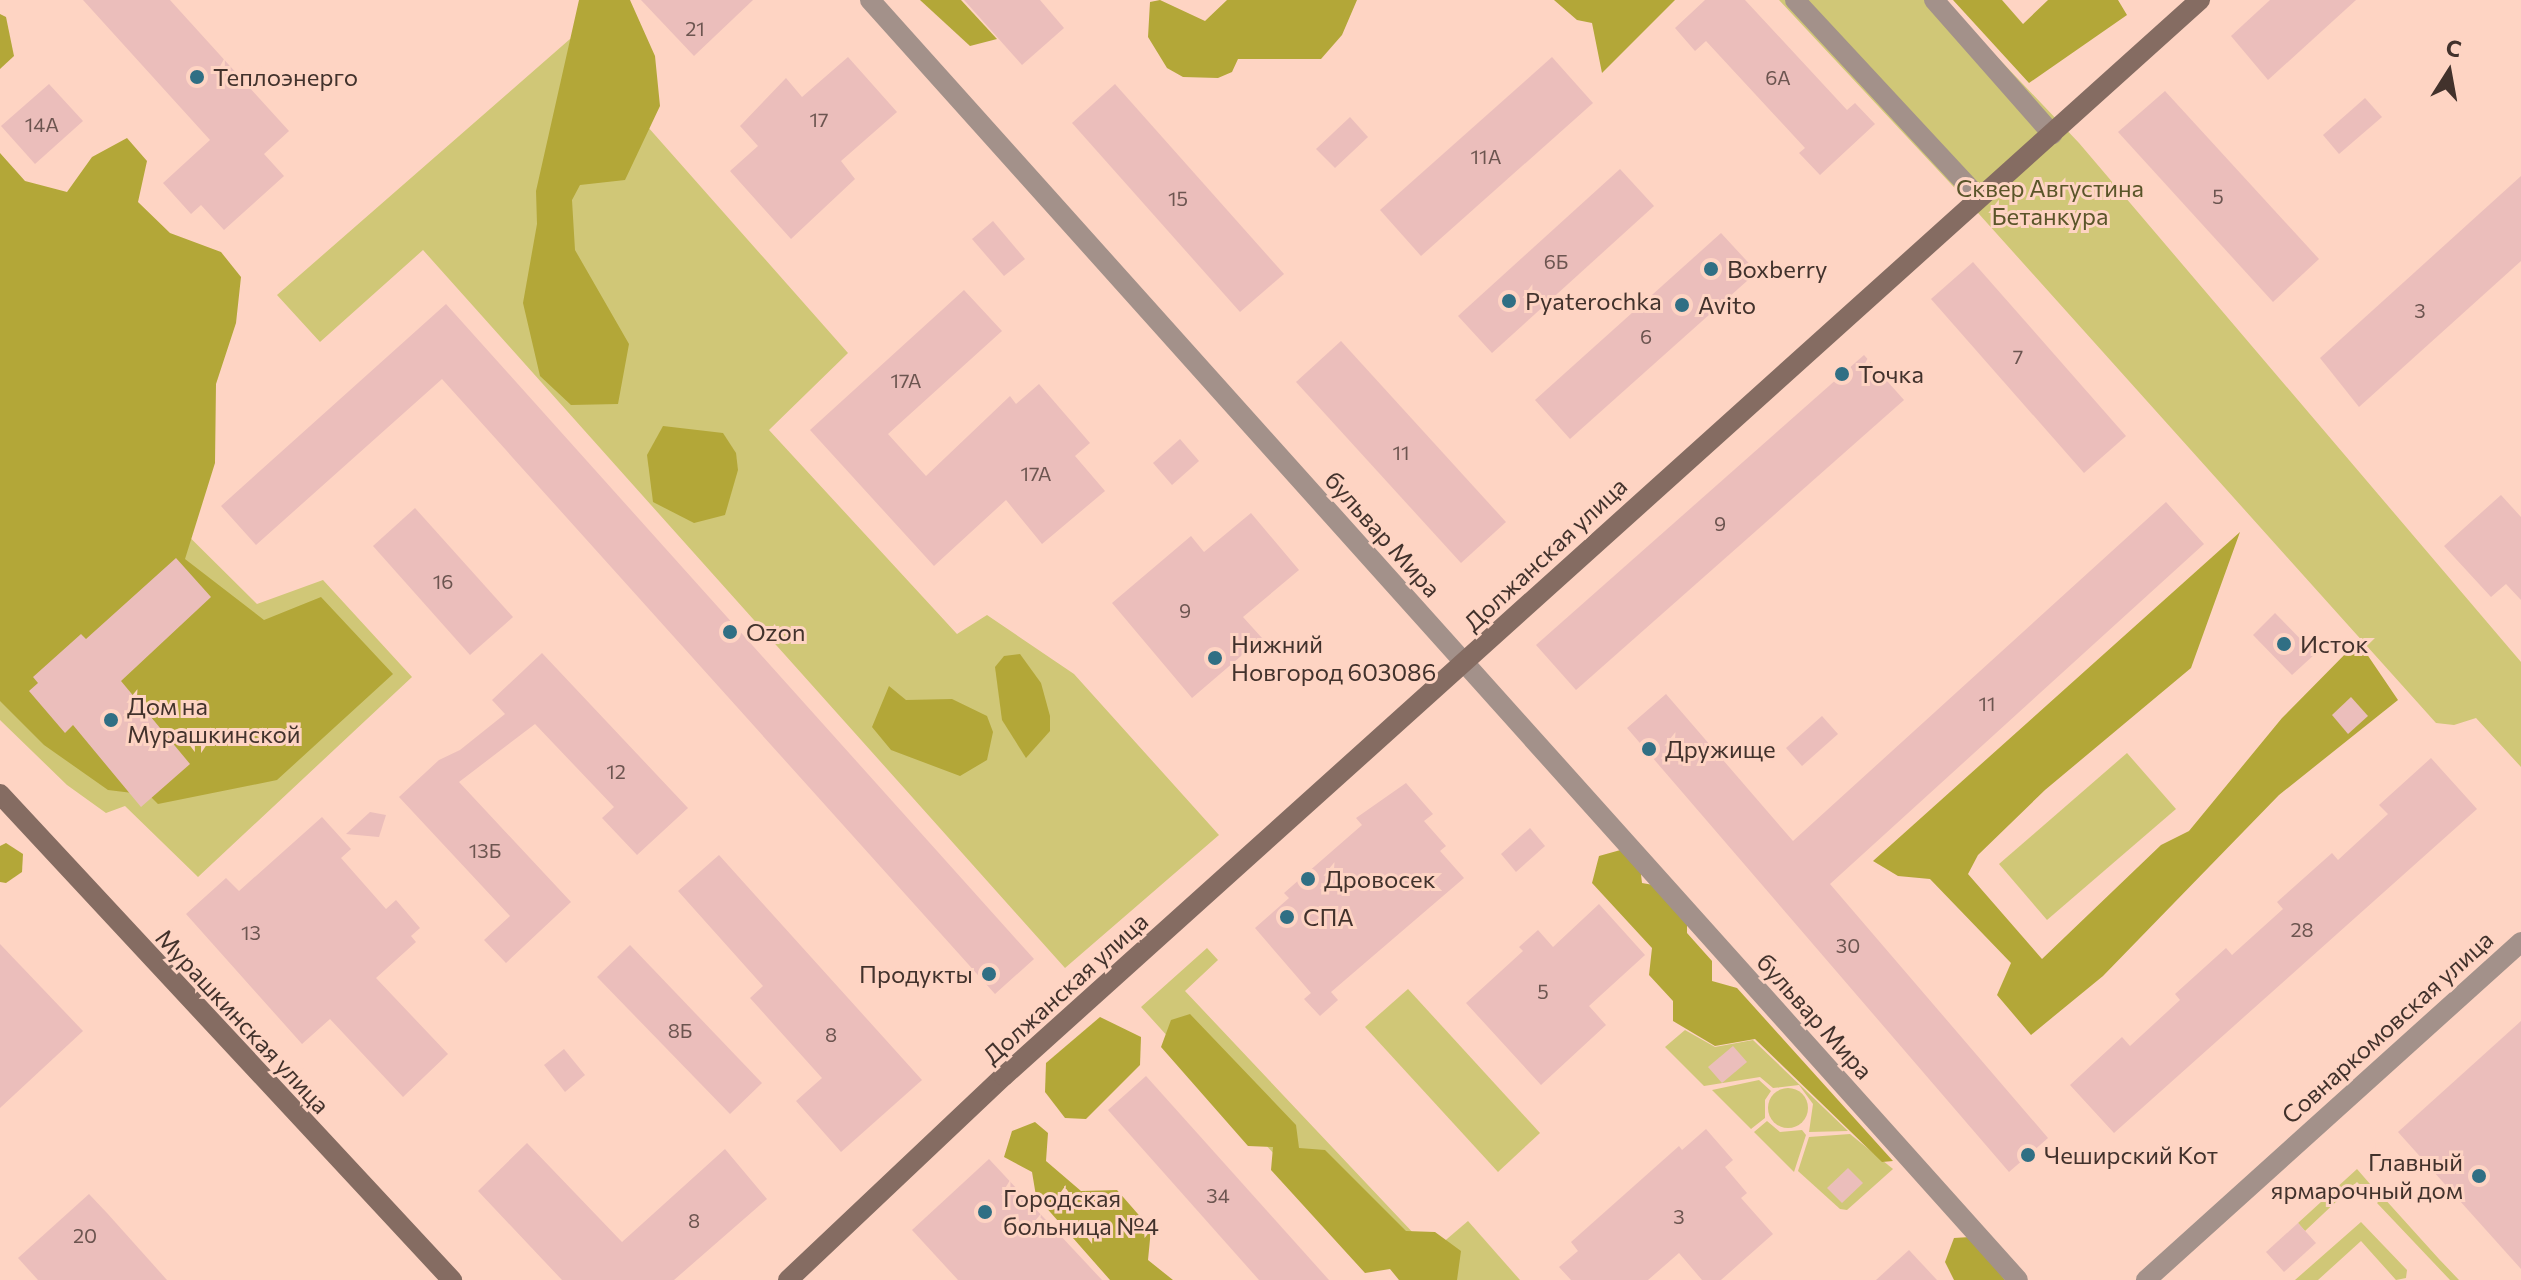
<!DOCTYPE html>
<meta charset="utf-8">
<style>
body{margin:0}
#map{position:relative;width:2521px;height:1280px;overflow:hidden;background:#fed4c3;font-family:Commissioner,sans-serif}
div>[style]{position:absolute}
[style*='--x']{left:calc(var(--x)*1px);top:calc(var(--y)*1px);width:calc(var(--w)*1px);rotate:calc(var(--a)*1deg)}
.green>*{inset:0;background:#d0c777}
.round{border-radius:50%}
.forest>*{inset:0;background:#b3a738}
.building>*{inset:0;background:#ebbebb}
.minor>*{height:20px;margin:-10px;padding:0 10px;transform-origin:10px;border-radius:10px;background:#a3918a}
.tertiary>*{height:20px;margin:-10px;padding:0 10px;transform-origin:10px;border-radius:10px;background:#a3918a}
.secondary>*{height:20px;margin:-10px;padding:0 10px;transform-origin:10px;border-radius:10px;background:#856c62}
.dots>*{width:22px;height:22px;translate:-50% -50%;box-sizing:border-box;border:4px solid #fed4c3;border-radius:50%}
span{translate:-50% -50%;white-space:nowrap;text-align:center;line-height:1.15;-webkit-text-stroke:6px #fed4c3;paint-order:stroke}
.number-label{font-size:20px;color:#6c5550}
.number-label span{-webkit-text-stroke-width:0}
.poi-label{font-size:24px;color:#42322c}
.left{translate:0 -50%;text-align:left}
.right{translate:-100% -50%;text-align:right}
.park-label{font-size:24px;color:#5a5529}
.street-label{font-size:24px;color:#42322c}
.north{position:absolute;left:2409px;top:32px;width:80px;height:80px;-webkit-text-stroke:6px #fed4c3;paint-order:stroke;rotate:11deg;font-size:22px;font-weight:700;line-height:32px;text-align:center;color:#42322c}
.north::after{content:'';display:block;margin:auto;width:28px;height:36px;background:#42322c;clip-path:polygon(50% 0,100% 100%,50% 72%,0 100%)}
</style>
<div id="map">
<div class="green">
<div style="clip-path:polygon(1779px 0,1943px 0,2079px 143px,2521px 662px,2521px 767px,2476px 718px,2454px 725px,2436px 723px,1979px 214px)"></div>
<div style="clip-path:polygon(570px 39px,848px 353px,769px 430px,957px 634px,987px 615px,1074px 674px,1219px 835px,1065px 968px,423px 250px,320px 342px,277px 295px)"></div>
<div style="clip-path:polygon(138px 486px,257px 604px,323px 580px,412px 677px,198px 877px,125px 806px,106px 813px,67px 785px,0 720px,0 582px)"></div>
<div style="clip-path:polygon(2127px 753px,2176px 809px,2047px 920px,1999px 864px)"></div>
<div style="clip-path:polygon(1207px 948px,1218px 960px,1185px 991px,1417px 1237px,1379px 1270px,1141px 1007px)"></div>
<div style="clip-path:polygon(1408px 989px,1540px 1133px,1498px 1172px,1365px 1027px)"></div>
<div style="clip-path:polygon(1685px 1030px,1715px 1047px,1753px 1040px,1848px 1131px,1809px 1132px,1813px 1104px,1799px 1085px,1773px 1088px,1760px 1077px,1704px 1086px,1665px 1047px)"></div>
<div style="clip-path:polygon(1759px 1080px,1771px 1091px,1765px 1100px,1765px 1118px,1751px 1129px,1712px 1090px)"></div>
<div class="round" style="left:1768px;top:1088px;width:40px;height:40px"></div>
<div style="clip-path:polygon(1767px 1121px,1780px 1132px,1802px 1130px,1806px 1135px,1794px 1172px,1754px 1132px)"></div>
<div style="clip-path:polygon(1850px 1134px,1893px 1169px,1847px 1210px,1840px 1209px,1798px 1171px,1809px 1137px)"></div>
<div style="clip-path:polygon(2357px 1169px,2370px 1184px,2365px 1190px,2357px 1182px,2305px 1231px,2298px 1223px)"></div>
<div style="clip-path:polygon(2383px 1197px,2439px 1259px,2459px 1280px,2450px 1280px,2377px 1203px)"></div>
<div style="clip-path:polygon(1468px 1221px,1520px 1280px,1399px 1280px)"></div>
<div style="clip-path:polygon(2361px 1222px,2407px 1270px,2406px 1278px,2396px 1280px,2361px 1241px,2318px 1280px,2295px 1280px)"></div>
</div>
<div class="forest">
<div style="clip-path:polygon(579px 0,630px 0,655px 56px,660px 106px,625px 180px,580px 185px,572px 200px,575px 250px,629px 344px,618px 404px,571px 405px,540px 376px,523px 303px,537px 224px,536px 191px)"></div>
<div style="clip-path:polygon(920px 0,961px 0,997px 39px,970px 46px)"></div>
<div style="clip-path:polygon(1160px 0,1205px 21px,1227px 0,1357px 0,1342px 35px,1321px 59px,1238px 59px,1232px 72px,1218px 78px,1183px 77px,1167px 68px,1148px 37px,1150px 2px)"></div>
<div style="clip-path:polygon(1554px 0,1675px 0,1602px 73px,1592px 23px,1577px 20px)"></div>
<div style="clip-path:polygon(1953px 0,2002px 0,2023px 24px,2048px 0,2118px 0,2127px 15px,2029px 83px)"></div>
<div style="clip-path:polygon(0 14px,6px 17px,14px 56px,0 69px)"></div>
<div style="clip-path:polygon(127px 138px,147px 161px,138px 202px,170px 233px,221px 252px,241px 277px,236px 323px,216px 384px,215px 463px,185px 559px,264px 620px,321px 597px,393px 674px,277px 780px,158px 804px,149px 795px,108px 790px,44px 745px,0 701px,0 153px,25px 181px,67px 192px,92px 157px)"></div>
<div style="clip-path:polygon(663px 426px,723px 433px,736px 453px,738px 470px,725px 515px,694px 523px,653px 502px,647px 455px)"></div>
<div style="clip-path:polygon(2240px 532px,2191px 668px,2045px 790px,1978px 855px,1968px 874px,2042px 959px,2161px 845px,2189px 831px,2282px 718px,2358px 641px,2398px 700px,2279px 795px,2103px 976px,2031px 1035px,1997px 995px,2011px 963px,1930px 879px,1898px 876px,1873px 861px)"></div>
<div style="clip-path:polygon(1020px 654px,1041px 683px,1050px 716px,1050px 731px,1026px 758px,1002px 720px,995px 667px,1004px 656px)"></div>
<div style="clip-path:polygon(889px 686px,906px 700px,952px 699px,987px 716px,993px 732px,987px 760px,960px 776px,891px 750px,872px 727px)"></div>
<div style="clip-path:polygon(6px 843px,23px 854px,22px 872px,6px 883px,0 882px,0 846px)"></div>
<div style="clip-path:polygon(1624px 849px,1640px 866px,1642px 883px,1659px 886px,1687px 916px,1687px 933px,1712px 961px,1712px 981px,1737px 988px,1893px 1161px,1882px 1162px,1755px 1039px,1715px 1046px,1673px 1021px,1673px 1001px,1649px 975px,1652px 948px,1592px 883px,1599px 856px)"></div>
<div style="clip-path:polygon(1190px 1014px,1296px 1125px,1299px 1148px,1325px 1150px,1406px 1231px,1435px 1232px,1461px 1251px,1457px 1280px,1399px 1280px,1390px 1269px,1365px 1273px,1271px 1170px,1273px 1147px,1248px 1146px,1161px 1047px,1171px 1020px)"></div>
<div style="clip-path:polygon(1100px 1017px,1141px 1037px,1140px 1065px,1086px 1119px,1065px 1118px,1045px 1092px,1046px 1063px)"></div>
<div style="clip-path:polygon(1035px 1122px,1048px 1133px,1046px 1161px,1081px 1191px,1117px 1190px,1151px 1229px,1148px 1260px,1173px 1280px,1110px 1280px,1036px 1196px,1032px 1172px,1004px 1157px,1012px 1131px)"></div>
<div style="clip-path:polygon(1970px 1237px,2005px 1280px,1954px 1280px,1945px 1262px,1954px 1238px)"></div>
</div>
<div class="building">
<div style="clip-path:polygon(83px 0,170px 0,289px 131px,264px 154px,284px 176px,224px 230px,201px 205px,191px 214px,163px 183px,210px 140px)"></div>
<div style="clip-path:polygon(641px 0,753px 0,694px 56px)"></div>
<div style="clip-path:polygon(964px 0,1040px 0,1064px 28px,1022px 65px)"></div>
<div style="clip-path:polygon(1705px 0,1745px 0,1847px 110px,1855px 103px,1875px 124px,1820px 175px,1799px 153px,1805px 148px,1706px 41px,1695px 51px,1675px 28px)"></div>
<div style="clip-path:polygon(2270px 0,2356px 0,2268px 80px,2231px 36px)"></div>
<div style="clip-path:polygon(848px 57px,897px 112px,841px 161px,855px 179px,791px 239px,730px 171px,758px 146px,740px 126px,786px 78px,802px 97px)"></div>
<div style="clip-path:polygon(1552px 57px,1593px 103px,1421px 256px,1380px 210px)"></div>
<div style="clip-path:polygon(49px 84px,83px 121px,35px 164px,1px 126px)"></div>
<div style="clip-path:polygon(1115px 84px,1284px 274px,1240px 312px,1072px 123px)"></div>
<div style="clip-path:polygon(2165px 91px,2319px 259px,2273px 302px,2118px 132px)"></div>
<div style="clip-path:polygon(2365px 98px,2382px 117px,2339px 154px,2323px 135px)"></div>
<div style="clip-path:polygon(1350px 117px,1368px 137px,1335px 168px,1316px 149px)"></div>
<div style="clip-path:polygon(1620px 169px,1654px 206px,1492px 353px,1458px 316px)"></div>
<div style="clip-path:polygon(2521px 176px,2521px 261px,2359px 407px,2320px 358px)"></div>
<div style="clip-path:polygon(993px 221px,1025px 259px,1004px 276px,972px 239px)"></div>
<div style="clip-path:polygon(1721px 233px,1757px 272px,1570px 439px,1535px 400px)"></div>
<div style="clip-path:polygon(1973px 262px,2126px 436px,2084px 473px,1931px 299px)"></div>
<div style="clip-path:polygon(964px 290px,1002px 331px,888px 434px,926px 476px,1010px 396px,1016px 404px,1039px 384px,1090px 443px,1075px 456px,1105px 491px,1042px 544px,1006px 500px,934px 566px,810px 430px)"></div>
<div style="clip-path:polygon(446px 304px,1034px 959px,995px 994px,442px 379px,256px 545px,221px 506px)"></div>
<div style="clip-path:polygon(1341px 341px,1506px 522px,1461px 563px,1296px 382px)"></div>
<div style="clip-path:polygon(1864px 355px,1904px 400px,1576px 690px,1536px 645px)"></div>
<div style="clip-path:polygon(1180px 439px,1199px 461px,1172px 485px,1153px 463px)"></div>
<div style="clip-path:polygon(2501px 495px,2521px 517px,2521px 600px,2506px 584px,2491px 597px,2444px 546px)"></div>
<div style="clip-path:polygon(2166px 502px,2204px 544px,1830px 884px,2048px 1138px,2009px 1172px,1627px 728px,1666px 694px,1793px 841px)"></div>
<div style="clip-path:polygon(415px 508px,513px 617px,470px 655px,373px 546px)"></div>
<div style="clip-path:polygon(1251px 513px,1299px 570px,1243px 617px,1262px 638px,1192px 698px,1112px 603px,1191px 536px,1204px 552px)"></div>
<div style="clip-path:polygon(176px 558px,211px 597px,121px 681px,190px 764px,141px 807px,73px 725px,65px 733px,29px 691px,38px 683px,33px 677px,81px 634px,86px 639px)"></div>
<div style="clip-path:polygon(2275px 613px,2315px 654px,2292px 675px,2253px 635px)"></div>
<div style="clip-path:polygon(542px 653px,688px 808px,637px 855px,602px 818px,614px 807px,535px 724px,459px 782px,571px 902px,506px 963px,484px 940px,510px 916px,399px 797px,439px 760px,460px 750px,505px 714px,492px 700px)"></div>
<div style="clip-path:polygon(2351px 697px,2368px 716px,2348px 734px,2332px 715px)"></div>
<div style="clip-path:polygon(1822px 716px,1838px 734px,1802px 766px,1786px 748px)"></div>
<div style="clip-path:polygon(2431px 758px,2477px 809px,2114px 1133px,2070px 1085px,2122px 1037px,2130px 1046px,2180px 1000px,2175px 994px,2226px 948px,2232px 955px,2283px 909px,2277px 902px,2332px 853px,2338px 860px,2388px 814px,2379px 805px)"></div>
<div style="clip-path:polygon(1406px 783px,1433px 814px,1424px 821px,1446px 846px,1440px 851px,1464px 878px,1331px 992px,1338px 1000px,1320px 1016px,1304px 999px,1311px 993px,1255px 928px,1289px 898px,1284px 893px,1362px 825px,1356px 818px)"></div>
<div style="clip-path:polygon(370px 812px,386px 815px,379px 837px,346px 834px)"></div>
<div style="clip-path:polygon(322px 817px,351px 849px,341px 858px,386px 909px,396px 900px,420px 928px,411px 936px,416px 942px,376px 978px,448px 1054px,403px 1097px,330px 1019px,302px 1044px,186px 914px,226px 878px,239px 891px)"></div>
<div style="clip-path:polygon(1530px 828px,1545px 846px,1516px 872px,1501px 854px)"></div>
<div style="clip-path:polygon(719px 855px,922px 1080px,841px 1152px,796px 1101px,822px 1078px,750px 998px,763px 986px,678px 891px)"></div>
<div style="clip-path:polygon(1599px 904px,1645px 955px,1589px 1006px,1606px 1025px,1541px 1085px,1466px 1003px,1523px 951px,1519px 947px,1538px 930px,1553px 947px)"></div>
<div style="clip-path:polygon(0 944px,83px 1031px,0 1108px)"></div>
<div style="clip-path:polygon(630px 945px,762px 1083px,730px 1114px,597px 977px)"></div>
<div style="clip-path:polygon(2521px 1021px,2521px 1269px,2398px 1132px)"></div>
<div style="clip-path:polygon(1733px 1046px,1747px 1062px,1722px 1083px,1708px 1067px)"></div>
<div style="clip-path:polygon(564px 1049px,585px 1075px,565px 1092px,544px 1065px)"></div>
<div style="clip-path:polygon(1146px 1076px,1329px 1280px,1259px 1280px,1108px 1110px)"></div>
<div style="clip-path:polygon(1706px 1129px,1733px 1160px,1725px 1167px,1747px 1193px,1741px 1198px,1773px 1234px,1721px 1280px,1702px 1280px,1679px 1253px,1648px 1280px,1571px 1280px,1559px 1267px,1578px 1251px,1571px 1242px,1679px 1146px,1682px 1150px)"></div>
<div style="clip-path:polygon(527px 1143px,622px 1242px,725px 1149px,767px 1199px,674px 1280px,562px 1280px,478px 1191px)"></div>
<div style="clip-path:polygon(989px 1159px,1102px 1280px,958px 1280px,912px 1230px)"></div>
<div style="clip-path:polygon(1848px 1168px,1863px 1183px,1842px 1203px,1827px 1188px)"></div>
<div style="clip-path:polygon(89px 1194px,107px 1213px,167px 1280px,38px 1280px,18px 1258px)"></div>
<div style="clip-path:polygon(2298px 1223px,2316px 1243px,2284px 1272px,2266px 1252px)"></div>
<div style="clip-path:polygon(1909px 1250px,1937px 1280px,1876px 1280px)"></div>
</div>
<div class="minor">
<div style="--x:870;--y:0;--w:1719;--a:48.11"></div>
<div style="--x:1795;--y:0;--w:269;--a:47.1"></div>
<div style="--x:1934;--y:0;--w:179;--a:48.6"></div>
</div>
<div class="tertiary">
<div style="--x:2146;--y:1280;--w:505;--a:-42.03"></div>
</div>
<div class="secondary">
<div style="--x:0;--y:794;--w:664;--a:47.08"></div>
<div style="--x:788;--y:1280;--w:297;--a:-43.4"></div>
<div style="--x:1004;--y:1076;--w:1609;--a:-41.98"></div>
</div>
<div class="dots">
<div style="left:197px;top:77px;background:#306f84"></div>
<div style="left:1711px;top:269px;background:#306f84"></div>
<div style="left:1509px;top:301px;background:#306f84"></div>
<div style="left:1682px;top:305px;background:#306f84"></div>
<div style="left:1842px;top:374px;background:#306f84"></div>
<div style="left:730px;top:632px;background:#306f84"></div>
<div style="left:2284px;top:644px;background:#306f84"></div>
<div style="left:1215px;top:658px;background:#306f84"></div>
<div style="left:111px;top:720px;background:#306f84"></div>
<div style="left:1649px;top:749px;background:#306f84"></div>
<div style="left:1308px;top:879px;background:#306f84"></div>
<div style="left:1287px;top:917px;background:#306f84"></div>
<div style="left:989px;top:974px;background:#306f84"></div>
<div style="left:2028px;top:1155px;background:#306f84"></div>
<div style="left:2479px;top:1176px;background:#306f84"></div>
<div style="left:985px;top:1212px;background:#306f84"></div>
</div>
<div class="number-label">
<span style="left:695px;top:28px">21</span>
<span style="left:1778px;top:77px">6А</span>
<span style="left:819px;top:119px">17</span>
<span style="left:42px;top:124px">14А</span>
<span style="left:1486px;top:156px">11А</span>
<span style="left:2218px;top:196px">5</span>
<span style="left:1178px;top:198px">15</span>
<span style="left:1556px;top:261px">6Б</span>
<span style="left:2420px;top:310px">3</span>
<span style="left:1646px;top:336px">6</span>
<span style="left:2018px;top:356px">7</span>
<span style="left:906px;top:380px">17А</span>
<span style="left:1401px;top:452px">11</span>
<span style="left:1036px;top:473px">17А</span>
<span style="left:1720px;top:523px">9</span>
<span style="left:443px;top:581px">16</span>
<span style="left:1185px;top:610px">9</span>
<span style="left:1987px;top:703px">11</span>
<span style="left:616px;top:771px">12</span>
<span style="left:485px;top:850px">13Б</span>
<span style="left:2302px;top:929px">28</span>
<span style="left:251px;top:932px">13</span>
<span style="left:1848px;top:945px">30</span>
<span style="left:1543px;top:991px">5</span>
<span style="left:680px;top:1030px">8Б</span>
<span style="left:831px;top:1034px">8</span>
<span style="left:1218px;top:1195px">34</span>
<span style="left:1679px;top:1216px">3</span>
<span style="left:694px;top:1220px">8</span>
<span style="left:85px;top:1235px">20</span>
</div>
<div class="poi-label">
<span class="left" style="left:213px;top:77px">Теплоэнерго</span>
<span class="left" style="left:1727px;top:269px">Boxberry</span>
<span class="left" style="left:1525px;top:301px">Pyaterochka</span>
<span class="left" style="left:1698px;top:305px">Avito</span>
<span class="left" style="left:1858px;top:374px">Точка</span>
<span class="left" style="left:746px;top:632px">Ozon</span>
<span class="left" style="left:1231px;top:658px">Нижний<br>Новгород 603086</span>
<span class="left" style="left:2300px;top:644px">Исток</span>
<span class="left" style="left:127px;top:720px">Дом на<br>Мурашкинской</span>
<span class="left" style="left:1665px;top:749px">Дружище</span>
<span class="left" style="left:1324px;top:879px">Дровосек</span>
<span class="left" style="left:1303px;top:917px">СПА</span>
<span class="right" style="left:973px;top:974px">Продукты</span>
<span class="left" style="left:2044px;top:1155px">Чеширский Кот</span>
<span class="right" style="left:2463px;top:1176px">Главный<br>ярмарочный дом</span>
<span class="left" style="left:1003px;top:1212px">Городская<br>больница №4</span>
</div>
<div class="park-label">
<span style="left:2050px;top:202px">Сквер Августина<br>Бетанкура</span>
</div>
<div class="street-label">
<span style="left:1383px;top:534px;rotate:48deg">бульвар Мира</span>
<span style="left:1545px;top:554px;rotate:-43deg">Должанская улица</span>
<span style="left:1065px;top:988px;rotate:-42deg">Должанская улица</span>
<span style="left:1815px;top:1016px;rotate:48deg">бульвар Мира</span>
<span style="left:243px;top:1021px;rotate:47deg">Мурашкинская улица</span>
<span style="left:2387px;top:1027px;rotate:-42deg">Совнаркомовская улица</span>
</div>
<div class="north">С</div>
</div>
